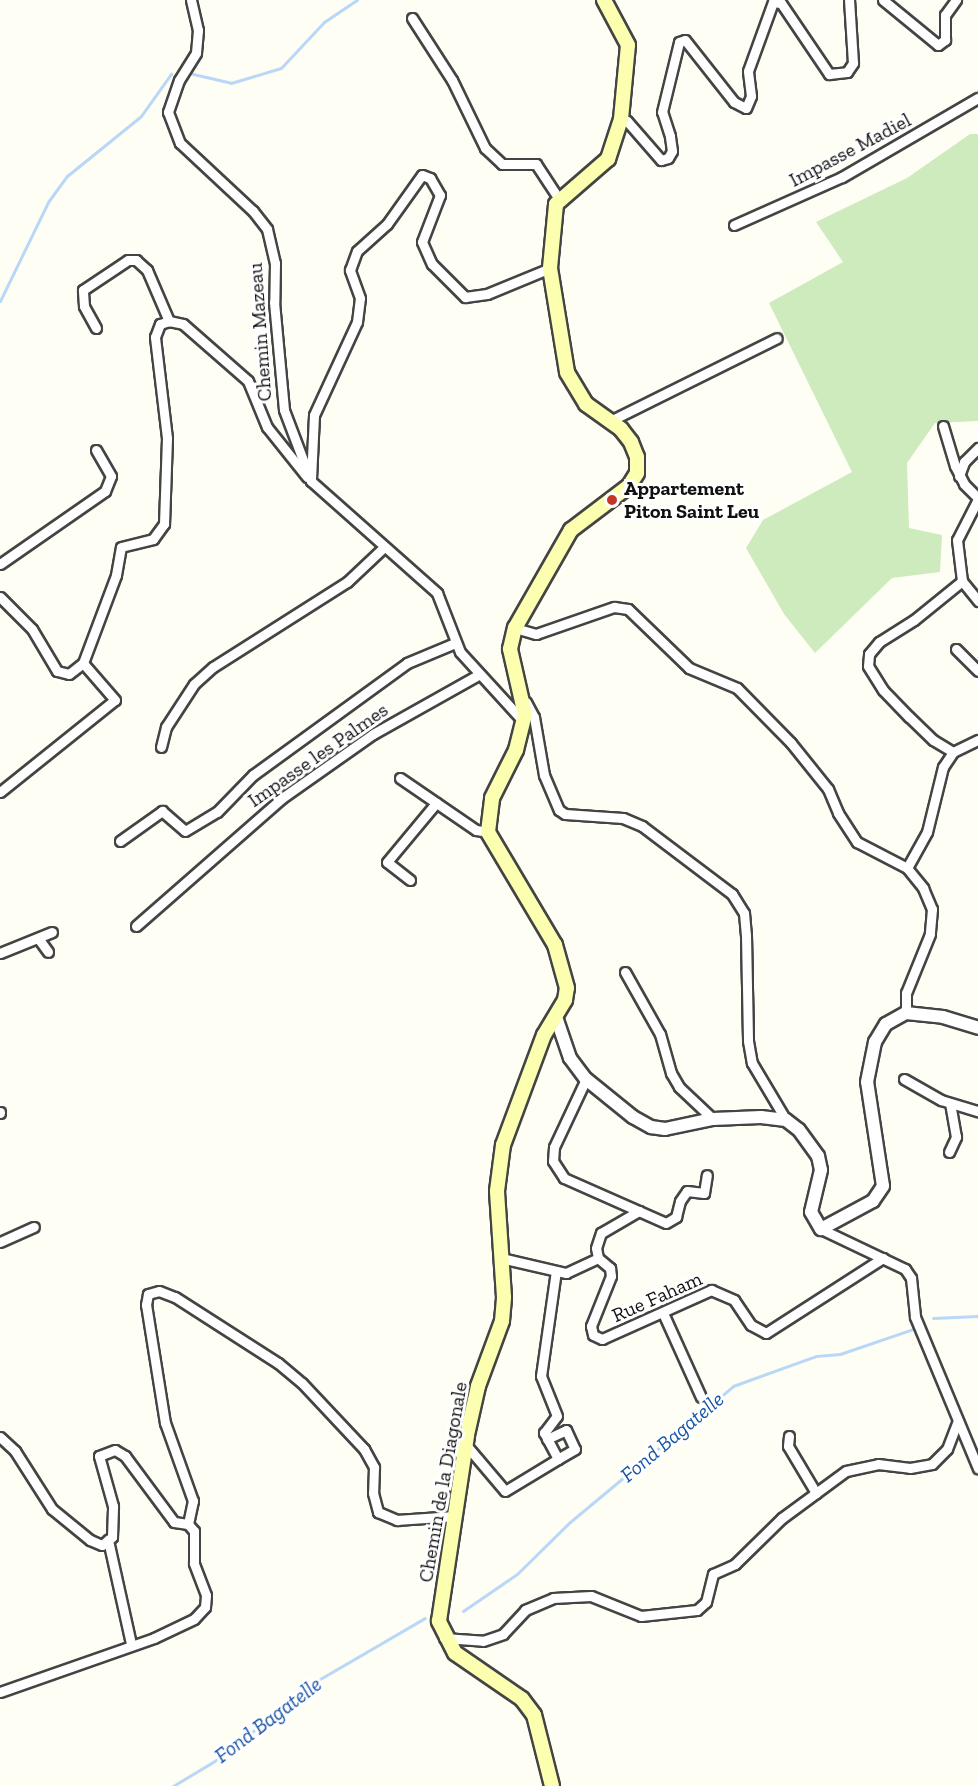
<!DOCTYPE html>
<style>
body{margin:0}
#map{position:relative;width:978px;height:1786px;overflow:hidden;background:#fffef5;font-family:"Zilla Slab",serif}
div>[style]{position:absolute}
[style*='--x']{left:calc(var(--x)*1px);top:calc(var(--y)*1px);width:calc(var(--w)*1px);rotate:calc(var(--a)*1deg)}
.green>*{inset:0;background:#ceebbd}
.stream>*{height:3px;margin:-1.5px;padding:0 1.5px;transform-origin:1.5px;border-radius:1.5px;background:#b9d7f7}
.roads{filter:drop-shadow(2px 0 #444) drop-shadow(-2px 0 #444) drop-shadow(0 2px #444) drop-shadow(0 -2px #444)}
.minor>*{height:9px;margin:-4.5px;padding:0 4.5px;transform-origin:4.5px;border-radius:4.5px;background:#fff}
.tertiary>*{height:12px;margin:-6px;padding:0 6px;transform-origin:6px;border-radius:6px;background:#fff}
.secondary>*{height:14px;margin:-7px;padding:0 7px;transform-origin:7px;border-radius:7px;background:#fcffb0}
.dots>*{width:16px;height:16px;translate:-50% -50%;box-sizing:border-box;border:3px solid #fff;border-radius:50%}
span{translate:-50% -50%;white-space:nowrap;text-align:center;line-height:1.15;-webkit-text-stroke:6px #fff;paint-order:stroke}
.street-label{font-size:20px;color:#111}
.poi-label{font-size:20px;color:#111;font-weight:700}
.left{translate:0 -50%;text-align:left}
.water-label{font-size:21px;color:#1854a5;font-style:italic}
</style>
<div id="map">
<div class="green">
<div style="clip-path:polygon(970px 134px,978px 134px,978px 421px,935px 423px,907px 463px,909px 528px,942px 535px,940px 572px,892px 578px,815px 653px,784px 614px,746px 548px,763px 520px,852px 472px,769px 303px,843px 262px,816px 222px,907px 178px)"></div>
</div>
<div class="stream">
<div style="--x:193;--y:74;--w:39;--a:13"></div>
<div style="--x:231;--y:83;--w:52;--a:-16.7"></div>
<div style="--x:281;--y:68;--w:63;--a:-46.9"></div>
<div style="--x:324;--y:22;--w:40;--a:-34"></div>
<div style="--x:0;--y:301;--w:110;--a:-64.1"></div>
<div style="--x:48;--y:202;--w:32;--a:-54"></div>
<div style="--x:67;--y:176;--w:95;--a:-39"></div>
<div style="--x:141;--y:116;--w:52;--a:-54.5"></div>
<div style="--x:933;--y:1318;--w:45;--a:-2.5"></div>
<div style="--x:463;--y:1611;--w:65;--a:-34.4"></div>
<div style="--x:517;--y:1574;--w:74;--a:-44.5"></div>
<div style="--x:570;--y:1522;--w:212;--a:-39.8"></div>
<div style="--x:733;--y:1386;--w:88;--a:-19.9"></div>
<div style="--x:816;--y:1356;--w:24;--a:-5"></div>
<div style="--x:840;--y:1354;--w:80;--a:-18.9"></div>
<div style="--x:173;--y:1786;--w:58;--a:-31"></div>
<div style="--x:223;--y:1756;--w:110;--a:-39.5"></div>
<div style="--x:308;--y:1686;--w:135;--a:-30.2"></div>
</div>
<div class="roads">
<div class="minor">
<div style="--x:191;--y:0;--w:31;--a:77"></div>
<div style="--x:198;--y:30;--w:23;--a:95"></div>
<div style="--x:196;--y:53;--w:32;--a:122"></div>
<div style="--x:179;--y:80;--w:34;--a:109"></div>
<div style="--x:168;--y:112;--w:33;--a:69"></div>
<div style="--x:180;--y:143;--w:100;--a:43"></div>
<div style="--x:253;--y:211;--w:23;--a:52"></div>
<div style="--x:267;--y:229;--w:35;--a:77"></div>
<div style="--x:275;--y:263;--w:39;--a:91"></div>
<div style="--x:274;--y:302;--w:108;--a:84.7"></div>
<div style="--x:284;--y:410;--w:76;--a:69.2"></div>
<div style="--x:311;--y:481;--w:169;--a:41.6"></div>
<div style="--x:437;--y:593;--w:63;--a:68.7"></div>
<div style="--x:460;--y:652;--w:95;--a:47.6"></div>
<div style="--x:883;--y:0;--w:71;--a:39.3"></div>
<div style="--x:938;--y:45;--w:9;--a:-36"></div>
<div style="--x:945;--y:40;--w:25;--a:-90"></div>
<div style="--x:945;--y:15;--w:19;--a:-54"></div>
<div style="--x:412;--y:18;--w:74;--a:57.2"></div>
<div style="--x:452;--y:80;--w:76;--a:64.1"></div>
<div style="--x:485;--y:148;--w:23;--a:43"></div>
<div style="--x:502;--y:164;--w:34;--a:0"></div>
<div style="--x:536;--y:164;--w:42;--a:56.7"></div>
<div style="--x:621;--y:119;--w:6;--a:18"></div>
<div style="--x:627;--y:121;--w:52;--a:48.9"></div>
<div style="--x:661;--y:160;--w:7;--a:-16"></div>
<div style="--x:668;--y:158;--w:8;--a:-60"></div>
<div style="--x:672;--y:151;--w:15;--a:-98"></div>
<div style="--x:670;--y:136;--w:25;--a:-108"></div>
<div style="--x:662;--y:112;--w:72;--a:-76.3"></div>
<div style="--x:679;--y:42;--w:6;--a:-18"></div>
<div style="--x:685;--y:40;--w:79;--a:51.7"></div>
<div style="--x:734;--y:102;--w:13;--a:27"></div>
<div style="--x:746;--y:108;--w:13;--a:-67"></div>
<div style="--x:751;--y:96;--w:25;--a:-97"></div>
<div style="--x:748;--y:71;--w:73;--a:-70.1"></div>
<div style="--x:773;--y:2;--w:8;--a:7"></div>
<div style="--x:781;--y:3;--w:86;--a:55.9"></div>
<div style="--x:829;--y:74;--w:18;--a:-6"></div>
<div style="--x:847;--y:72;--w:11;--a:-56"></div>
<div style="--x:853;--y:63;--w:63;--a:-93.6"></div>
<div style="--x:734;--y:225;--w:118;--a:-24"></div>
<div style="--x:842;--y:177;--w:157;--a:-30.2"></div>
<div style="--x:96;--y:328;--w:25;--a:-119"></div>
<div style="--x:84;--y:306;--w:16;--a:-94"></div>
<div style="--x:83;--y:290;--w:54;--a:-33.7"></div>
<div style="--x:128;--y:260;--w:8;--a:0"></div>
<div style="--x:136;--y:260;--w:15;--a:42"></div>
<div style="--x:147;--y:270;--w:56;--a:66.7"></div>
<div style="--x:610;--y:421;--w:186;--a:-26.4"></div>
<div style="--x:943;--y:426;--w:42;--a:73.3"></div>
<div style="--x:955;--y:466;--w:20;--a:63"></div>
<div style="--x:964;--y:484;--w:20;--a:45"></div>
<div style="--x:959;--y:476;--w:15;--a:-70"></div>
<div style="--x:964;--y:462;--w:20;--a:-45"></div>
<div style="--x:311;--y:479;--w:64;--a:-87.3"></div>
<div style="--x:314;--y:415;--w:102;--a:-65.2"></div>
<div style="--x:357;--y:322;--w:24;--a:-83"></div>
<div style="--x:360;--y:298;--w:30;--a:-110"></div>
<div style="--x:350;--y:270;--w:20;--a:-70"></div>
<div style="--x:357;--y:251;--w:40;--a:-42"></div>
<div style="--x:387;--y:224;--w:60;--a:-54.5"></div>
<div style="--x:422;--y:175;--w:9;--a:21"></div>
<div style="--x:430;--y:178;--w:20;--a:60"></div>
<div style="--x:440;--y:195;--w:50;--a:111"></div>
<div style="--x:422;--y:242;--w:24;--a:66"></div>
<div style="--x:432;--y:264;--w:47;--a:45"></div>
<div style="--x:465;--y:297;--w:22;--a:-8"></div>
<div style="--x:487;--y:294;--w:68;--a:-22.4"></div>
<div style="--x:978;--y:499;--w:46;--a:117.1"></div>
<div style="--x:957;--y:540;--w:41;--a:83"></div>
<div style="--x:962;--y:581;--w:26;--a:51"></div>
<div style="--x:0;--y:564;--w:128;--a:-34.8"></div>
<div style="--x:105;--y:491;--w:16;--a:-68"></div>
<div style="--x:111;--y:476;--w:30;--a:-120"></div>
<div style="--x:0;--y:597;--w:45;--a:45"></div>
<div style="--x:32;--y:629;--w:49;--a:59.2"></div>
<div style="--x:57;--y:671;--w:12;--a:14"></div>
<div style="--x:69;--y:674;--w:18;--a:-38"></div>
<div style="--x:83;--y:663;--w:94;--a:-69.4"></div>
<div style="--x:116;--y:575;--w:28;--a:-80"></div>
<div style="--x:121;--y:547;--w:33;--a:-14"></div>
<div style="--x:153;--y:539;--w:19;--a:-54"></div>
<div style="--x:164;--y:524;--w:86;--a:-88"></div>
<div style="--x:167;--y:438;--w:102;--a:-96.8"></div>
<div style="--x:155;--y:337;--w:14;--a:-69"></div>
<div style="--x:160;--y:324;--w:9;--a:-18"></div>
<div style="--x:169;--y:321;--w:14;--a:12"></div>
<div style="--x:183;--y:324;--w:86;--a:41.2"></div>
<div style="--x:248;--y:381;--w:50;--a:67.6"></div>
<div style="--x:267;--y:427;--w:64;--a:51.3"></div>
<div style="--x:515;--y:628;--w:22;--a:16"></div>
<div style="--x:536;--y:634;--w:83;--a:-19.1"></div>
<div style="--x:614;--y:607;--w:14;--a:8"></div>
<div style="--x:628;--y:609;--w:85;--a:44"></div>
<div style="--x:689;--y:668;--w:52;--a:22.6"></div>
<div style="--x:737;--y:688;--w:77;--a:45.5"></div>
<div style="--x:791;--y:743;--w:59;--a:51.2"></div>
<div style="--x:828;--y:789;--w:26;--a:67"></div>
<div style="--x:838;--y:813;--w:35;--a:57"></div>
<div style="--x:857;--y:842;--w:56;--a:27.5"></div>
<div style="--x:907;--y:868;--w:26;--a:51"></div>
<div style="--x:923;--y:888;--w:23;--a:67"></div>
<div style="--x:932;--y:909;--w:25;--a:95"></div>
<div style="--x:930;--y:934;--w:64;--a:112.1"></div>
<div style="--x:906;--y:993;--w:20;--a:90"></div>
<div style="--x:956;--y:649;--w:31;--a:45"></div>
<div style="--x:526;--y:702;--w:17;--a:62"></div>
<div style="--x:534;--y:717;--w:59;--a:80.2"></div>
<div style="--x:544;--y:775;--w:38;--a:67"></div>
<div style="--x:559;--y:810;--w:7;--a:34"></div>
<div style="--x:565;--y:814;--w:58;--a:3.9"></div>
<div style="--x:623;--y:818;--w:21;--a:23"></div>
<div style="--x:642;--y:826;--w:113;--a:37.1"></div>
<div style="--x:732;--y:894;--w:22;--a:58"></div>
<div style="--x:744;--y:913;--w:22;--a:85"></div>
<div style="--x:746;--y:935;--w:106;--a:88.9"></div>
<div style="--x:748;--y:1041;--w:22;--a:80"></div>
<div style="--x:752;--y:1063;--w:66;--a:59.2"></div>
<div style="--x:161;--y:747;--w:21;--a:-76"></div>
<div style="--x:166;--y:727;--w:51;--a:-56.9"></div>
<div style="--x:194;--y:684;--w:25;--a:-42"></div>
<div style="--x:213;--y:667;--w:159;--a:-32.4"></div>
<div style="--x:347;--y:582;--w:50;--a:-43.4"></div>
<div style="--x:953;--y:752;--w:23;--a:-149"></div>
<div style="--x:933;--y:740;--w:33;--a:-136"></div>
<div style="--x:909;--y:717;--w:37;--a:-134"></div>
<div style="--x:883;--y:690;--w:28;--a:-122"></div>
<div style="--x:868;--y:666;--w:12;--a:-85"></div>
<div style="--x:869;--y:654;--w:16;--a:-50"></div>
<div style="--x:879;--y:642;--w:41;--a:-32.2"></div>
<div style="--x:914;--y:620;--w:62;--a:-39.1"></div>
<div style="--x:400;--y:778;--w:92;--a:34.4"></div>
<div style="--x:476;--y:830;--w:12;--a:9"></div>
<div style="--x:0;--y:792;--w:147;--a:-38.7"></div>
<div style="--x:115;--y:700;--w:49;--a:-130.9"></div>
<div style="--x:120;--y:841;--w:52;--a:-35.5"></div>
<div style="--x:162;--y:811;--w:30;--a:41"></div>
<div style="--x:185;--y:831;--w:37;--a:-31"></div>
<div style="--x:217;--y:812;--w:52;--a:-45.8"></div>
<div style="--x:253;--y:775;--w:190;--a:-36"></div>
<div style="--x:407;--y:663;--w:52;--a:-22.6"></div>
<div style="--x:907;--y:868;--w:41;--a:-60.9"></div>
<div style="--x:927;--y:832;--w:67;--a:-76.2"></div>
<div style="--x:943;--y:767;--w:18;--a:-56"></div>
<div style="--x:953;--y:752;--w:28;--a:-26"></div>
<div style="--x:410;--y:880;--w:29;--a:-142"></div>
<div style="--x:387;--y:862;--w:77;--a:-50.3"></div>
<div style="--x:136;--y:926;--w:194;--a:-41.2"></div>
<div style="--x:282;--y:798;--w:111;--a:-35.1"></div>
<div style="--x:373;--y:734;--w:120;--a:-29.3"></div>
<div style="--x:38;--y:938;--w:17;--a:54"></div>
<div style="--x:0;--y:953;--w:56;--a:-22"></div>
<div style="--x:625;--y:972;--w:71;--a:60.6"></div>
<div style="--x:660;--y:1034;--w:41;--a:74.2"></div>
<div style="--x:671;--y:1073;--w:16;--a:60"></div>
<div style="--x:679;--y:1087;--w:47;--a:43.3"></div>
<div style="--x:586;--y:1079;--w:75;--a:115.2"></div>
<div style="--x:554;--y:1147;--w:14;--a:94"></div>
<div style="--x:553;--y:1161;--w:20;--a:57"></div>
<div style="--x:564;--y:1178;--w:111;--a:23.8"></div>
<div style="--x:666;--y:1223;--w:12;--a:-31"></div>
<div style="--x:676;--y:1217;--w:16;--a:-76"></div>
<div style="--x:680;--y:1201;--w:12;--a:-55"></div>
<div style="--x:687;--y:1191;--w:17;--a:7"></div>
<div style="--x:704;--y:1193;--w:18;--a:-81"></div>
<div style="--x:904;--y:1079;--w:43;--a:29.6"></div>
<div style="--x:941;--y:1100;--w:39;--a:17"></div>
<div style="--x:0;--y:1112;--w:1;--a:90"></div>
<div style="--x:949;--y:1152;--w:17;--a:-65"></div>
<div style="--x:956;--y:1137;--w:34;--a:-100"></div>
<div style="--x:821;--y:1229;--w:93;--a:25.5"></div>
<div style="--x:905;--y:1269;--w:11;--a:56"></div>
<div style="--x:911;--y:1278;--w:39;--a:84"></div>
<div style="--x:915;--y:1317;--w:164;--a:67.4"></div>
<div style="--x:0;--y:1242;--w:37;--a:-24"></div>
<div style="--x:501;--y:1258;--w:67;--a:13"></div>
<div style="--x:566;--y:1273;--w:35;--a:-25"></div>
<div style="--x:598;--y:1258;--w:16;--a:40"></div>
<div style="--x:610;--y:1268;--w:8;--a:83"></div>
<div style="--x:611;--y:1276;--w:54;--a:111.8"></div>
<div style="--x:591;--y:1326;--w:9;--a:77"></div>
<div style="--x:593;--y:1335;--w:10;--a:24"></div>
<div style="--x:602;--y:1339;--w:120;--a:-24.2"></div>
<div style="--x:711;--y:1290;--w:25;--a:23"></div>
<div style="--x:734;--y:1300;--w:30;--a:56"></div>
<div style="--x:751;--y:1325;--w:17;--a:28"></div>
<div style="--x:766;--y:1333;--w:139;--a:-32.7"></div>
<div style="--x:598;--y:1258;--w:10;--a:-101"></div>
<div style="--x:596;--y:1248;--w:16;--a:-72"></div>
<div style="--x:601;--y:1233;--w:44;--a:-30.1"></div>
<div style="--x:663;--y:1313;--w:92;--a:65.7"></div>
<div style="--x:789;--y:1436;--w:10;--a:96"></div>
<div style="--x:788;--y:1446;--w:55;--a:59.2"></div>
<div style="--x:0;--y:1437;--w:21;--a:43"></div>
<div style="--x:15;--y:1451;--w:69;--a:57.5"></div>
<div style="--x:52;--y:1509;--w:49;--a:39.2"></div>
<div style="--x:90;--y:1540;--w:13;--a:23"></div>
<div style="--x:102;--y:1545;--w:13;--a:-39"></div>
<div style="--x:112;--y:1537;--w:31;--a:-88"></div>
<div style="--x:113;--y:1506;--w:52;--a:-105.6"></div>
<div style="--x:99;--y:1456;--w:17;--a:-21"></div>
<div style="--x:115;--y:1450;--w:12;--a:31"></div>
<div style="--x:125;--y:1456;--w:82;--a:53.4"></div>
<div style="--x:174;--y:1522;--w:14;--a:8"></div>
<div style="--x:188;--y:1524;--w:24;--a:-78"></div>
<div style="--x:193;--y:1501;--w:83;--a:-109.7"></div>
<div style="--x:165;--y:1423;--w:120;--a:-99.1"></div>
<div style="--x:146;--y:1305;--w:11;--a:-80"></div>
<div style="--x:148;--y:1294;--w:11;--a:-15"></div>
<div style="--x:159;--y:1291;--w:17;--a:21"></div>
<div style="--x:175;--y:1297;--w:122;--a:32.7"></div>
<div style="--x:278;--y:1363;--w:31;--a:40"></div>
<div style="--x:302;--y:1383;--w:91;--a:46.8"></div>
<div style="--x:364;--y:1449;--w:21;--a:61"></div>
<div style="--x:374;--y:1467;--w:26;--a:92"></div>
<div style="--x:373;--y:1493;--w:20;--a:75"></div>
<div style="--x:378;--y:1512;--w:21;--a:23"></div>
<div style="--x:397;--y:1520;--w:57;--a:-4"></div>
<div style="--x:547;--y:1439;--w:21;--a:-25"></div>
<div style="--x:566;--y:1430;--w:21;--a:65"></div>
<div style="--x:575;--y:1449;--w:20;--a:150"></div>
<div style="--x:466;--y:1445;--w:60;--a:49.7"></div>
<div style="--x:505;--y:1491;--w:62;--a:-31.1"></div>
<div style="--x:558;--y:1459;--w:30;--a:-118"></div>
<div style="--x:544;--y:1433;--w:21;--a:-53"></div>
<div style="--x:557;--y:1416;--w:43;--a:-111.8"></div>
<div style="--x:541;--y:1376;--w:106;--a:-81.9"></div>
<div style="--x:108;--y:1540;--w:107;--a:77.5"></div>
<div style="--x:444;--y:1638;--w:39;--a:4"></div>
<div style="--x:483;--y:1641;--w:21;--a:-19"></div>
<div style="--x:503;--y:1634;--w:33;--a:-47"></div>
<div style="--x:525;--y:1610;--w:30;--a:-23"></div>
<div style="--x:553;--y:1598;--w:38;--a:-3"></div>
<div style="--x:591;--y:1596;--w:54;--a:21.8"></div>
<div style="--x:641;--y:1616;--w:56;--a:-6.1"></div>
<div style="--x:697;--y:1610;--w:12;--a:-42"></div>
<div style="--x:706;--y:1602;--w:29;--a:-76"></div>
<div style="--x:713;--y:1574;--w:24;--a:-24"></div>
<div style="--x:735;--y:1564;--w:66;--a:-44.4"></div>
<div style="--x:782;--y:1518;--w:79;--a:-36.3"></div>
<div style="--x:846;--y:1471;--w:33;--a:-12"></div>
<div style="--x:878;--y:1464;--w:32;--a:7"></div>
<div style="--x:910;--y:1468;--w:22;--a:-10"></div>
<div style="--x:932;--y:1464;--w:21;--a:-45"></div>
<div style="--x:947;--y:1449;--w:30;--a:-69"></div>
<div style="--x:0;--y:1692;--w:163;--a:-19.3"></div>
<div style="--x:154;--y:1638;--w:44;--a:-25.4"></div>
<div style="--x:194;--y:1619;--w:16;--a:-47"></div>
<div style="--x:205;--y:1607;--w:12;--a:-85"></div>
<div style="--x:206;--y:1595;--w:34;--a:-111"></div>
<div style="--x:194;--y:1563;--w:32;--a:-90"></div>
<div style="--x:194;--y:1531;--w:9;--a:-131"></div>
</div>
<div class="tertiary">
<div style="--x:556;--y:1017;--w:43;--a:71.1"></div>
<div style="--x:570;--y:1058;--w:26;--a:53"></div>
<div style="--x:586;--y:1079;--w:60;--a:39"></div>
<div style="--x:633;--y:1117;--w:21;--a:29"></div>
<div style="--x:651;--y:1127;--w:14;--a:8"></div>
<div style="--x:665;--y:1129;--w:49;--a:-11.8"></div>
<div style="--x:713;--y:1119;--w:48;--a:-2.4"></div>
<div style="--x:761;--y:1117;--w:25;--a:7"></div>
<div style="--x:786;--y:1120;--w:16;--a:38"></div>
<div style="--x:799;--y:1130;--w:32;--a:54"></div>
<div style="--x:818;--y:1156;--w:14;--a:78"></div>
<div style="--x:821;--y:1170;--w:43;--a:103.4"></div>
<div style="--x:811;--y:1212;--w:20;--a:60"></div>
<div style="--x:821;--y:1229;--w:59;--a:-28.3"></div>
<div style="--x:873;--y:1201;--w:18;--a:-56"></div>
<div style="--x:883;--y:1186;--w:105;--a:-98.7"></div>
<div style="--x:867;--y:1082;--w:41;--a:-78.7"></div>
<div style="--x:875;--y:1042;--w:21;--a:-59"></div>
<div style="--x:886;--y:1024;--w:23;--a:-29"></div>
<div style="--x:906;--y:1013;--w:37;--a:6"></div>
<div style="--x:943;--y:1017;--w:37;--a:17"></div>
</div>
<div class="secondary">
<div style="--x:552;--y:1786;--w:73;--a:-104.2"></div>
<div style="--x:534;--y:1715;--w:20;--a:-127"></div>
<div style="--x:522;--y:1699;--w:81;--a:-145.5"></div>
<div style="--x:455;--y:1653;--w:36;--a:-117"></div>
<div style="--x:439;--y:1621;--w:188;--a:-81.4"></div>
<div style="--x:467;--y:1435;--w:50;--a:-77.3"></div>
<div style="--x:478;--y:1386;--w:69;--a:-69.7"></div>
<div style="--x:502;--y:1321;--w:24;--a:-85"></div>
<div style="--x:504;--y:1297;--w:106;--a:-93.8"></div>
<div style="--x:497;--y:1191;--w:46;--a:-82.6"></div>
<div style="--x:503;--y:1145;--w:117;--a:-69.6"></div>
<div style="--x:544;--y:1035;--w:41;--a:-59"></div>
<div style="--x:565;--y:1000;--w:12;--a:-81"></div>
<div style="--x:567;--y:988;--w:45;--a:-105.6"></div>
<div style="--x:555;--y:945;--w:131;--a:-120.7"></div>
<div style="--x:488;--y:832;--w:34;--a:-83"></div>
<div style="--x:492;--y:798;--w:54;--a:-63.4"></div>
<div style="--x:516;--y:750;--w:36;--a:-76"></div>
<div style="--x:525;--y:715;--w:68;--a:-102.8"></div>
<div style="--x:510;--y:649;--w:22;--a:-77"></div>
<div style="--x:515;--y:628;--w:113;--a:-60.3"></div>
<div style="--x:571;--y:530;--w:73;--a:-37.2"></div>
<div style="--x:629;--y:486;--w:15;--a:-58"></div>
<div style="--x:637;--y:473;--w:16;--a:-90"></div>
<div style="--x:637;--y:457;--w:16;--a:-112"></div>
<div style="--x:631;--y:442;--w:16;--a:-128"></div>
<div style="--x:621;--y:429;--w:43;--a:-144.5"></div>
<div style="--x:586;--y:404;--w:37;--a:-121"></div>
<div style="--x:567;--y:372;--w:105;--a:-99.3"></div>
<div style="--x:550;--y:268;--w:64;--a:-84.6"></div>
<div style="--x:556;--y:204;--w:69;--a:-40.9"></div>
<div style="--x:608;--y:159;--w:42;--a:-72"></div>
<div style="--x:621;--y:119;--w:74;--a:-84.6"></div>
<div style="--x:628;--y:45;--w:51;--a:-118.1"></div>
</div>
</div>
<div class="dots">
<div style="left:612px;top:500px;background:#c33527"></div>
</div>
<div class="street-label">
<span style="left:850px;top:150px;rotate:-28deg">Impasse Madiel</span>
<span style="left:260px;top:332px;rotate:-94deg">Chemin Mazeau</span>
<span style="left:318px;top:755px;rotate:-35deg">Impasse les Palmes</span>
<span style="left:657px;top:1297px;rotate:-24deg">Rue Faham</span>
<span style="left:443px;top:1482px;rotate:-80deg">Chemin de la Diagonale</span>
</div>
<div class="poi-label">
<span class="left" style="left:624px;top:500px">Appartement<br>Piton Saint Leu</span>
</div>
<div class="water-label">
<span style="left:672px;top:1437px;rotate:-40deg">Fond Bagatelle</span>
<span style="left:268px;top:1720px;rotate:-37deg">Fond Bagatelle</span>
</div>
</div>
